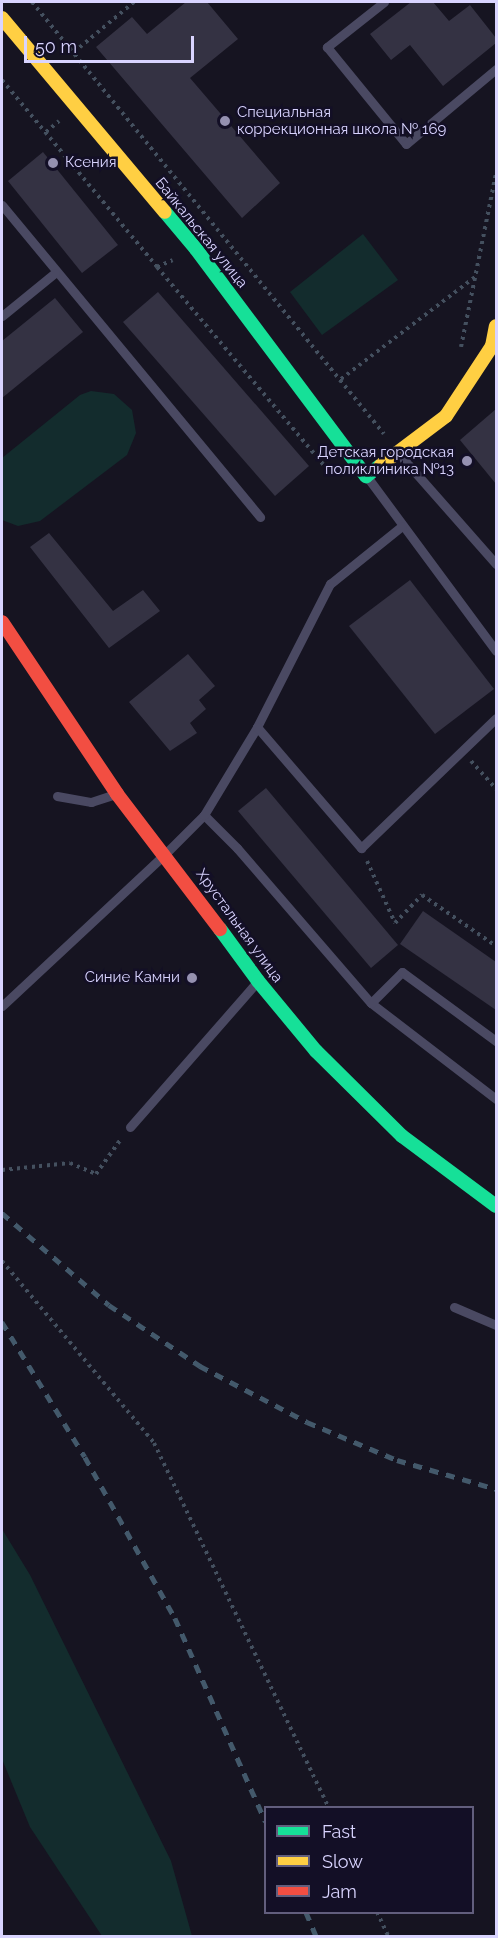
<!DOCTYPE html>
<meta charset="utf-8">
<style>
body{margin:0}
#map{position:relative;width:498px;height:1938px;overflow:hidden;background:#161421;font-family:Raleway,sans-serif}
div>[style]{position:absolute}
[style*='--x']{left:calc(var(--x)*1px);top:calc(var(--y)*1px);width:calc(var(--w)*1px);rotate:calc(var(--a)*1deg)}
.green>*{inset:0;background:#132c2d}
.building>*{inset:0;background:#343243}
.path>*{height:4px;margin-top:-2px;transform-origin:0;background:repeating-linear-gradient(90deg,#44505f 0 3px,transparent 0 7.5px)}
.lane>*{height:9px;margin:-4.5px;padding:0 4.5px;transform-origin:4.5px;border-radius:4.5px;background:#4a4962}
.fast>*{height:14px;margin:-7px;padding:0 7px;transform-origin:7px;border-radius:7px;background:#16e098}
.slow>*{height:14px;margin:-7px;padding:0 7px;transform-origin:7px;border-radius:7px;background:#ffcf43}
.jam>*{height:14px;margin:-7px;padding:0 7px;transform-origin:7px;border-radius:7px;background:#f24e42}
.rail>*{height:4.5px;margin-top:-2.25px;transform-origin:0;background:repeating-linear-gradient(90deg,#43596b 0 9px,transparent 0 17px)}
.dots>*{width:16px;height:16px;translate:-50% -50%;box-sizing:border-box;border:3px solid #130f26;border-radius:50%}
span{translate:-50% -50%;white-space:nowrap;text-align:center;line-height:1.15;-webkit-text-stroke:5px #130f26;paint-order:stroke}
.poi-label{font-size:15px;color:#d9d4ff}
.left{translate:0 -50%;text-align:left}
.right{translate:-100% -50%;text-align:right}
.street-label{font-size:15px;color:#d9d4ff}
.frame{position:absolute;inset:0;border:3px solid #d9d4ff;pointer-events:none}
.legend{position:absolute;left:264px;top:1806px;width:210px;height:108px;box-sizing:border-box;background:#130f26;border:2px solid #625e7d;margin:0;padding:8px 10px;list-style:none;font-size:18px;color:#d9d4ff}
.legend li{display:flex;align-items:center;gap:12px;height:30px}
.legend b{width:30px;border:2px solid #625e7d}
.scale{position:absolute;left:24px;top:36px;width:170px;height:27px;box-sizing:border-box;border:3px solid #d9d4ff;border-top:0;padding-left:8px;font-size:18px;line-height:21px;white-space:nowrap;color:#d9d4ff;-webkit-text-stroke:4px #130f26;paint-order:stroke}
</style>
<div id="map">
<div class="green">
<div style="clip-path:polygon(363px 234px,398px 280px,322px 335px,290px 292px)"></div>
<div style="clip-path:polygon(91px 391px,114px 394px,132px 410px,136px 433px,127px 455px,40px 521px,18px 526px,2px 520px,2px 458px,80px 395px)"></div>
<div style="clip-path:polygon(2px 1529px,30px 1575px,171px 1861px,192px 1936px,102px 1936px,30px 1827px,2px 1759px)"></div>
</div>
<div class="building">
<div style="clip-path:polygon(186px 2px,207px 2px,238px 39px,190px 78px,280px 183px,242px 218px,96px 47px,132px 17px,147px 34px)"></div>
<div style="clip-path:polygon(411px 2px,433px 2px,449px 21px,470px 5px,496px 38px,496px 43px,443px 86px,410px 45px,391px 60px,370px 34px)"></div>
<div style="clip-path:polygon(43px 152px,118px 245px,82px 273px,8px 181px)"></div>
<div style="clip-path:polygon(158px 292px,309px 466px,275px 496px,123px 322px)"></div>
<div style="clip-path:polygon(55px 298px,83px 332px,2px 398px,2px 341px)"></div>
<div style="clip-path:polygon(496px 409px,496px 484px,460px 440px)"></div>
<div style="clip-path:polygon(49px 533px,113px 611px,143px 590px,160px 611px,109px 648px,30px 547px)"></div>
<div style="clip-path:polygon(410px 580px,494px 689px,435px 734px,349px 626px)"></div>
<div style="clip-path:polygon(188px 654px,215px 686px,199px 700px,206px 709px,190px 723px,197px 733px,170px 751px,129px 702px)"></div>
<div style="clip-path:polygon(266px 788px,398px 945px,371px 968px,238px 811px)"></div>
<div style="clip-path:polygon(423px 911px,496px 962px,496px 1010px,400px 944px)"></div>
</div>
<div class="path">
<div style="--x:32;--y:2;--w:557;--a:50.83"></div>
<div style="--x:74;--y:52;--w:78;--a:-39.8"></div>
<div style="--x:2;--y:80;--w:243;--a:50.3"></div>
<div style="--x:157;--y:267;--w:17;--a:-24"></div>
<div style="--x:46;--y:132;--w:17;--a:-40"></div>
<div style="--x:157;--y:267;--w:258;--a:49.9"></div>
<div style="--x:461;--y:347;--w:177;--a:-78.6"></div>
<div style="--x:341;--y:379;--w:170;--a:-37.3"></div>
<div style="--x:471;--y:761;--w:38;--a:48"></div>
<div style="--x:367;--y:861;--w:68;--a:65.7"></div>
<div style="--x:395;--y:923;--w:39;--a:-46"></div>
<div style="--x:422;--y:895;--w:90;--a:34.6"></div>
<div style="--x:2;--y:1170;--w:68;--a:-5.9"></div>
<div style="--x:70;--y:1163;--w:28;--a:23"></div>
<div style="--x:96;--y:1174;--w:43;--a:-54.5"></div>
<div style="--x:2;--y:1261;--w:237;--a:50.1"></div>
<div style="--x:154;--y:1443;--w:405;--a:64.4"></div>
<div style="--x:377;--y:1912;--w:26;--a:65"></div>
</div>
<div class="lane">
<div style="--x:384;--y:2;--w:73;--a:141.7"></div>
<div style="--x:327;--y:47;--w:125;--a:50.8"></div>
<div style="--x:406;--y:144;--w:117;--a:-39.8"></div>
<div style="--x:2;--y:205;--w:405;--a:50.4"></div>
<div style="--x:2;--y:316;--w:68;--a:-39.1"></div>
<div style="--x:399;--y:454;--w:147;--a:48.6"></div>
<div style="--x:368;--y:478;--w:215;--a:53.5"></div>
<div style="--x:257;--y:727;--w:161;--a:-63"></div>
<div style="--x:330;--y:584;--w:92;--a:-38.9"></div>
<div style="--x:57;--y:796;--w:35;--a:10"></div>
<div style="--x:91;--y:802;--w:23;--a:-18"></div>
<div style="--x:204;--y:815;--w:47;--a:45"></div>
<div style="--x:237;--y:848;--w:205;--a:49.2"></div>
<div style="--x:371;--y:1003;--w:158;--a:37.5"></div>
<div style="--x:371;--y:1003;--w:44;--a:-45"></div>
<div style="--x:402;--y:972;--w:117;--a:36.3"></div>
<div style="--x:2;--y:1006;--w:223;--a:-43"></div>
<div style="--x:165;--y:854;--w:55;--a:-45"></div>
<div style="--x:204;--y:815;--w:103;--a:-58.9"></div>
<div style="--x:257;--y:727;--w:160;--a:49.3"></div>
<div style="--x:361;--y:848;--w:187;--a:-43.9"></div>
<div style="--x:130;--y:1127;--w:193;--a:-48.8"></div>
<div style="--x:454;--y:1307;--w:46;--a:23.2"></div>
</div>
<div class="fast">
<div style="--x:165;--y:212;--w:48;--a:50"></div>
<div style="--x:196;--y:249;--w:284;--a:53.2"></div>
<div style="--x:366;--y:476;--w:19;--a:-36"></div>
<div style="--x:220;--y:929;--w:64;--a:53.8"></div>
<div style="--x:258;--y:981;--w:91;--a:50.4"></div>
<div style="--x:316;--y:1051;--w:121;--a:44.7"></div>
<div style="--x:402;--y:1136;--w:117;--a:36.7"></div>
</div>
<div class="slow">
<div style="--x:2;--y:18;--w:253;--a:50"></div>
<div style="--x:381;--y:465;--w:81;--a:-37"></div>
<div style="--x:446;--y:416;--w:84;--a:-56.7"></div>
<div style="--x:492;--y:346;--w:20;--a:-79"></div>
</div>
<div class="jam">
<div style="--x:2;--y:622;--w:207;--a:56.2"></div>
<div style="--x:117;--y:794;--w:170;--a:52.7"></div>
</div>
<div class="rail">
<div style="--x:2;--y:1213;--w:141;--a:40.7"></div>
<div style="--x:109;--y:1305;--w:110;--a:33.8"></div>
<div style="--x:200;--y:1366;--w:121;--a:27.6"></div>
<div style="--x:307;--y:1422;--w:98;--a:22.9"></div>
<div style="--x:397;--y:1460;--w:103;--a:16.3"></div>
<div style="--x:2;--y:1322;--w:158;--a:58.4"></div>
<div style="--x:85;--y:1457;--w:184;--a:60.8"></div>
<div style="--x:175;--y:1618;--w:223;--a:66"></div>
<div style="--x:306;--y:1912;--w:26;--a:67"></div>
</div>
<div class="dots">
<div style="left:225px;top:121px;background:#9591b1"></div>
<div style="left:53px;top:163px;background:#9591b1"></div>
<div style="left:467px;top:461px;background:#9591b1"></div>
<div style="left:192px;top:978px;background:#9591b1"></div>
</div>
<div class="poi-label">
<span class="left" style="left:237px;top:121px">Специальная<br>коррекционная школа № 169</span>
<span class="left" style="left:65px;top:163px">Ксения</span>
<span class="right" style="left:454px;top:461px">Детская городская<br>поликлиника №13</span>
<span class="right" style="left:180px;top:978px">Синие Камни</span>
</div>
<div class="street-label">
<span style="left:201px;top:233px;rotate:51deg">Байкальская улица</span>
<span style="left:239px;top:926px;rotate:54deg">Хрустальная улица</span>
</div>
<div class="frame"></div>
<ul class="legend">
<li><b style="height:8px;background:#16e098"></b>Fast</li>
<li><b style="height:8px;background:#ffcf43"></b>Slow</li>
<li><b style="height:8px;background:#f24e42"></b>Jam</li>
</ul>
<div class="scale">50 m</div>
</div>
